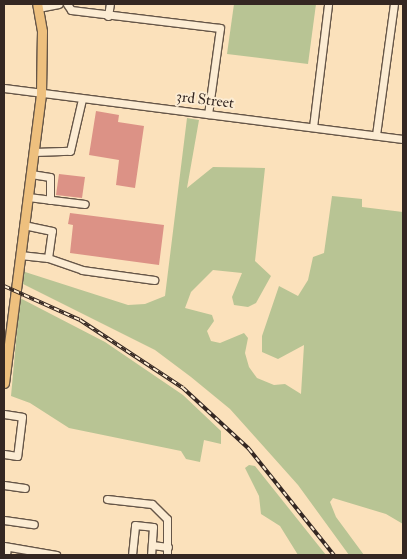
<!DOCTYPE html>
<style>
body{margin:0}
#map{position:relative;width:407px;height:559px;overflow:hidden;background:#fbe1bb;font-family:"IM FELL Double Pica",serif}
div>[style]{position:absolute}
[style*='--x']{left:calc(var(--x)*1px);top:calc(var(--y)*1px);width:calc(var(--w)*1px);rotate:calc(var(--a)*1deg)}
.green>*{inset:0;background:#b8c494}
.building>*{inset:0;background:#dc9286}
.roads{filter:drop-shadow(1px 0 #665648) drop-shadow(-1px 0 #665648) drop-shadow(0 1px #665648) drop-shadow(0 -1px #665648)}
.minor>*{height:7px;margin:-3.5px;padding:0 3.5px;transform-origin:3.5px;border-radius:3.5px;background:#fcecd3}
.major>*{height:9px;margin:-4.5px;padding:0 4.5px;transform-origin:4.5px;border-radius:4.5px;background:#eec07e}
.rail>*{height:4px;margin-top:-2px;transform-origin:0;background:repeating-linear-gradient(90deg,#fcecd3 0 5.5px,#342722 0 11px);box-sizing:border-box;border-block:1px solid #342722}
span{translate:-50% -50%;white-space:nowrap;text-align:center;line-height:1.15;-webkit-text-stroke:4px #fcecd3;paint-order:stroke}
.street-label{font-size:15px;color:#342722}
.frame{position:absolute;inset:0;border:5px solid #342722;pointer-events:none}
</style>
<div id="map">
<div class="green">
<div style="clip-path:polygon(234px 4px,316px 4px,308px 64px,227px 54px)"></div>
<div style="clip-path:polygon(187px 118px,199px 120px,187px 188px,213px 167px,265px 168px,255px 261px,271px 276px,256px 303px,248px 307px,234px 305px,232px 297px,242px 273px,213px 270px,191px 292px,185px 308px,212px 315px,214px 321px,207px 331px,211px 341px,220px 343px,244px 333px,248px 338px,245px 353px,249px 367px,257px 378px,274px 385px,285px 384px,301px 394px,304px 345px,278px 359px,262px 352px,262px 336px,279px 286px,298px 296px,308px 280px,313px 257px,324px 253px,332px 196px,362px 199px,362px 207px,403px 212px,403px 524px,386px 514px,333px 498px,330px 502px,336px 517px,364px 555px,349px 555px,298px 485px,230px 409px,191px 377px,155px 350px,21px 283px,22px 271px,128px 305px,145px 304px,165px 296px)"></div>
<div style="clip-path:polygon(20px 298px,105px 342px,183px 395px,221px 431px,221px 444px,204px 440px,200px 462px,186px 459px,181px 451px,69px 428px,30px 403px,11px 396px)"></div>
<div style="clip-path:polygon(249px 465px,255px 466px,326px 555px,298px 555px,280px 526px,261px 514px,259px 496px,245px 468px)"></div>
</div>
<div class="building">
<div style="clip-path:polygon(96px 111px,119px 115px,118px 122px,144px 126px,135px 188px,116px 185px,119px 160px,89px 155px)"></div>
<div style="clip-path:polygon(59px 174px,85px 177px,82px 198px,56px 195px)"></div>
<div style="clip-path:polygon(70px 213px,164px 225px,159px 265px,70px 253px,73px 225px,68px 224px)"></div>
</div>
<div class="roads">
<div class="minor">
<div style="--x:67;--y:4;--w:7;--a:56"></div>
<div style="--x:71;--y:10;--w:150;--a:6.9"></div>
<div style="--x:220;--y:28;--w:87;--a:97.9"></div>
<div style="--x:38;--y:8;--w:21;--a:-11"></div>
<div style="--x:108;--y:16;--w:12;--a:-81"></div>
<div style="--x:4;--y:88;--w:402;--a:7.3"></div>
<div style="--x:313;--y:127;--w:124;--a:-83"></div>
<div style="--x:376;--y:135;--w:132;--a:-82.2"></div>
<div style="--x:34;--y:152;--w:36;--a:-2"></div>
<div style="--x:70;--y:151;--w:53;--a:-77"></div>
<div style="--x:31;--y:174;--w:19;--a:9"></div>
<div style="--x:50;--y:177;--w:23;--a:90"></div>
<div style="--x:28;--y:197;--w:57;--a:7"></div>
<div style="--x:20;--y:255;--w:28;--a:6"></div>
<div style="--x:48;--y:258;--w:27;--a:-82"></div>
<div style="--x:52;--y:231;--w:29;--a:-168"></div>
<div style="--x:48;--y:258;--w:36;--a:19"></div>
<div style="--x:82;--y:270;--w:73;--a:7.9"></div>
<div style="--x:4;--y:414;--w:18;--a:9"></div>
<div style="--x:22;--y:417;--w:39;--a:97"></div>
<div style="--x:17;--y:456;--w:13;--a:-171"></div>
<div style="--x:4;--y:485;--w:21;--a:8"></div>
<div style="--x:107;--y:499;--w:45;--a:6.3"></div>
<div style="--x:152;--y:504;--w:21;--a:45"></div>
<div style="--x:167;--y:519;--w:36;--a:90"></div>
<div style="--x:4;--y:520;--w:30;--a:8"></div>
<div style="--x:152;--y:545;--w:16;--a:7"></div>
<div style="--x:4;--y:546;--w:53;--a:9.8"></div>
<div style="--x:6;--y:555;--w:8;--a:-83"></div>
<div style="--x:132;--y:555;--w:30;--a:-84"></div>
<div style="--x:135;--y:525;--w:18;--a:6"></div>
<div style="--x:153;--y:527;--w:28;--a:94"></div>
</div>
<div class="major">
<div style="--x:4;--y:383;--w:291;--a:-82.7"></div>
<div style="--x:41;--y:94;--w:63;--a:-89.1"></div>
<div style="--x:42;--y:31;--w:27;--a:-100"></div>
</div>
</div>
<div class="rail">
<div style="--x:4;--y:286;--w:83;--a:24.1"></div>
<div style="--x:80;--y:320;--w:123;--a:33.4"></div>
<div style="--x:183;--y:388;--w:90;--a:42.7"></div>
<div style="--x:249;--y:449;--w:136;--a:51.3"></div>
</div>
<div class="street-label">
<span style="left:205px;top:100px;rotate:7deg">3rd Street</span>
</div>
<div class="frame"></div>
</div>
